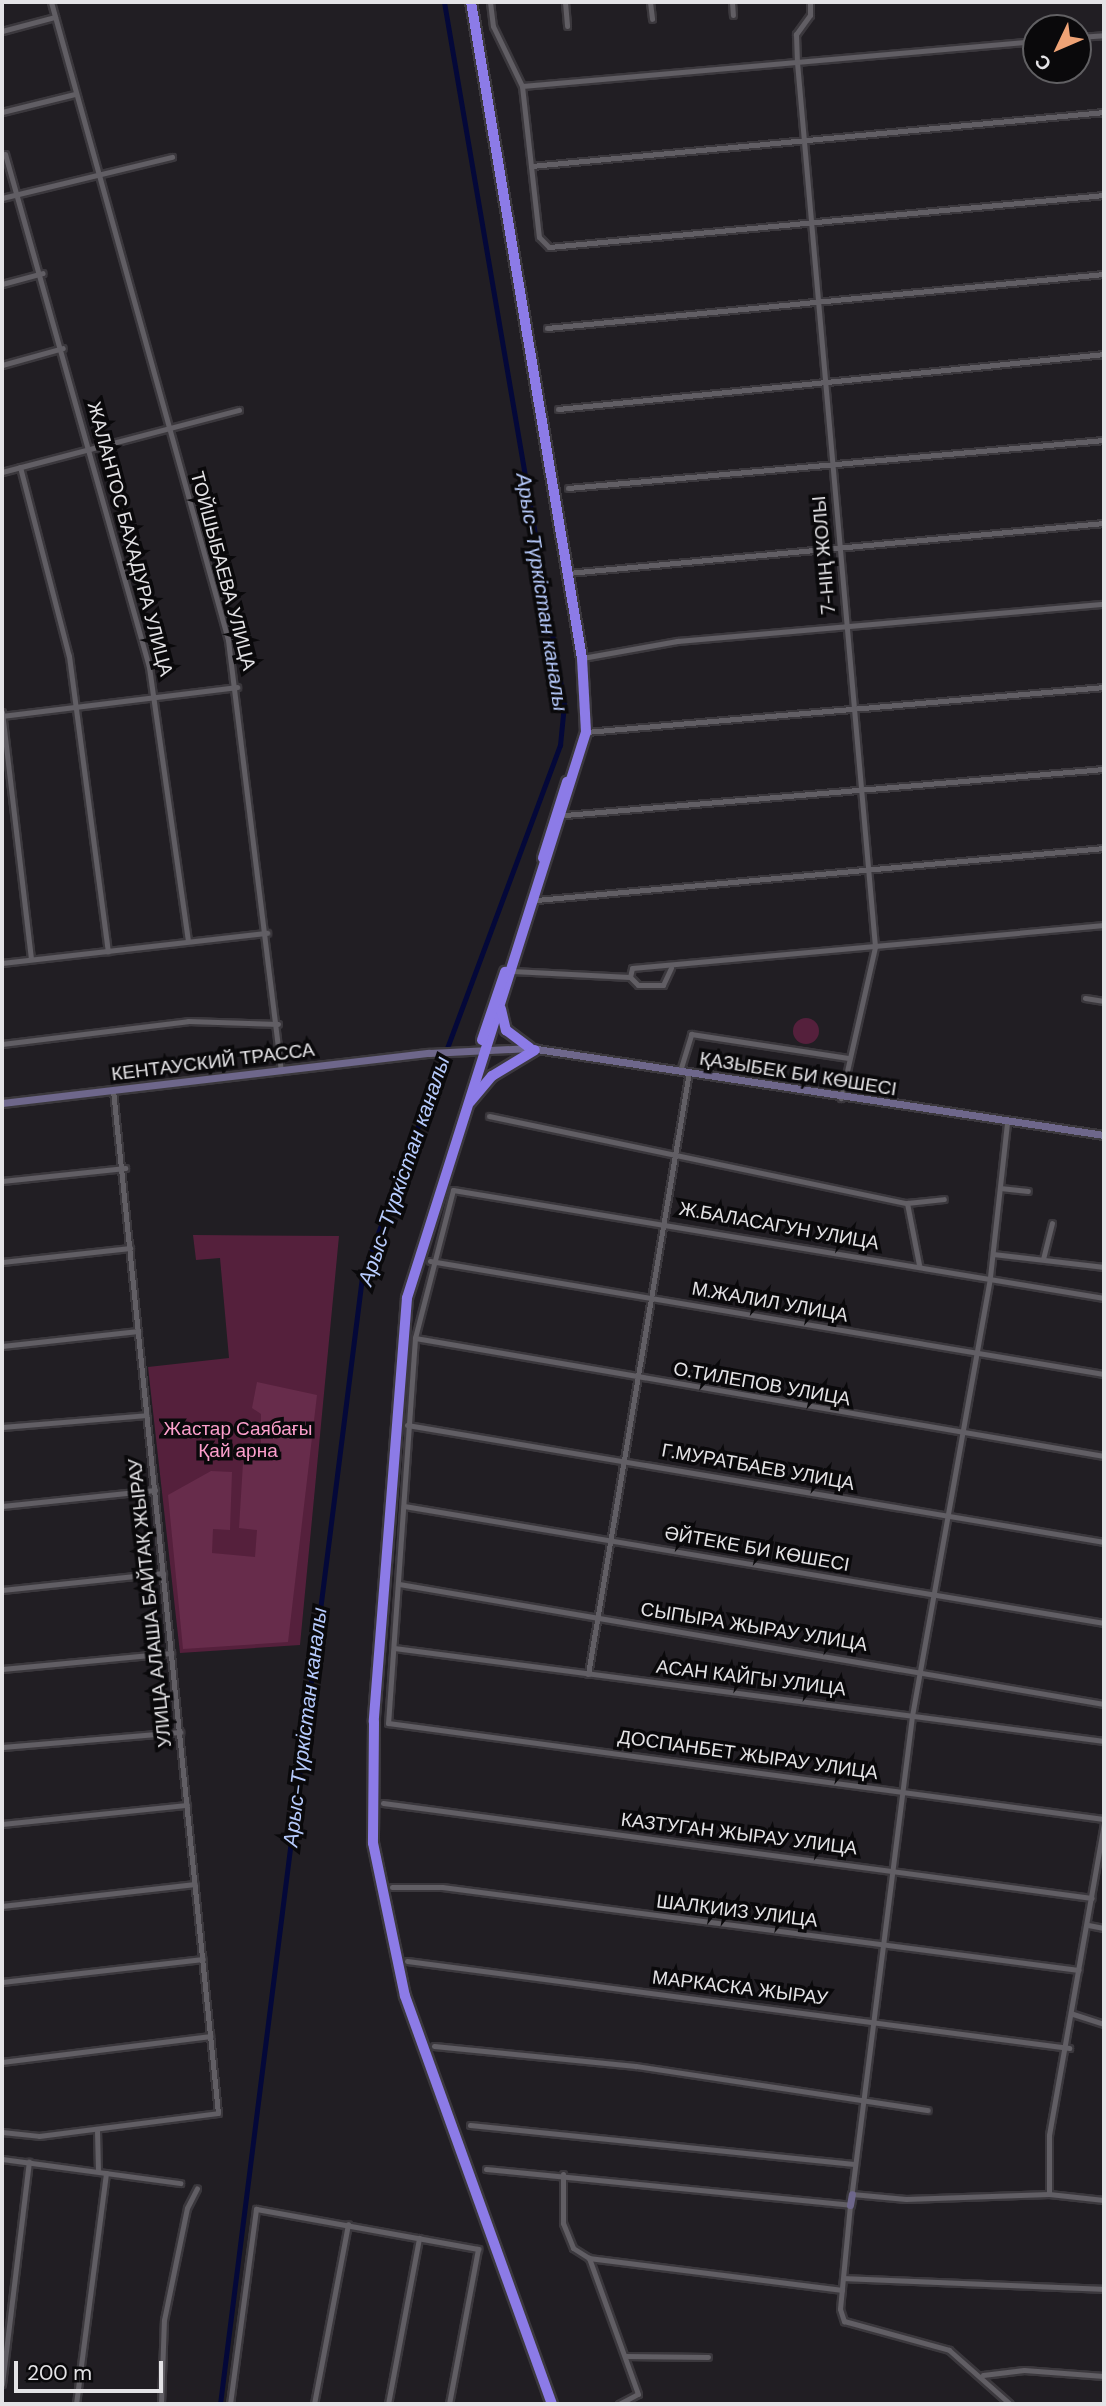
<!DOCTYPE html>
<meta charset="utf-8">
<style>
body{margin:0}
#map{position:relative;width:1106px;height:2406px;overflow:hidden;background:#211e23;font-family:"DM Sans",sans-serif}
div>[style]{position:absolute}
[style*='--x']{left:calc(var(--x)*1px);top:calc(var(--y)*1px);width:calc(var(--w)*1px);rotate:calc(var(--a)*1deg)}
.green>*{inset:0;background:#55203c}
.round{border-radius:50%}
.forest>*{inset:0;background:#672c4b}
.canal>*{height:5px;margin:-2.5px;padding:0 2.5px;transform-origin:2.5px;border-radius:2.5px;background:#040839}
.roads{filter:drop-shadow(2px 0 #3b383d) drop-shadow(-2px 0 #3b383d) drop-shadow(0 2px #3b383d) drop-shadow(0 -2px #3b383d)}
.street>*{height:5px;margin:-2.5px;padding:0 2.5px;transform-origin:2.5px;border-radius:2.5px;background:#615e64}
.secondary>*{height:7px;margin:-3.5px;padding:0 3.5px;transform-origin:3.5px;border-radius:3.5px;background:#6e678b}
.highway>*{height:10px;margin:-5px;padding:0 5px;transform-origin:5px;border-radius:5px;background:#8c7be7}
span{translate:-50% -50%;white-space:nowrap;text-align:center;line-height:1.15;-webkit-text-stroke:7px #0a090b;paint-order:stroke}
.street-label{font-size:19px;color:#e4e3e6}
.park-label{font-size:19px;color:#fc9fcc}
.water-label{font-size:21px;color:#b7cbfd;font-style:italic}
.frame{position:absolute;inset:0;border:4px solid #e4e3e6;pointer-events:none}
.north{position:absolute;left:1022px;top:14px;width:70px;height:70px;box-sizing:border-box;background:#0a090b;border:2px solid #616063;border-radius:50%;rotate:226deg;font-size:19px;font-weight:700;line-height:28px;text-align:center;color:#e4e3e6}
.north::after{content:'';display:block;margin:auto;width:24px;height:32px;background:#efa376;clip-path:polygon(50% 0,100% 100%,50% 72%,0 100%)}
.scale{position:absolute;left:14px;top:2361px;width:149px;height:32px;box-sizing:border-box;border:4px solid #e4e3e6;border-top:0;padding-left:9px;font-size:21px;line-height:24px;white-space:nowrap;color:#e4e3e6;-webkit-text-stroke:5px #0a090b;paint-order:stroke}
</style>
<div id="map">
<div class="green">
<div class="round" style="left:793px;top:1018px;width:26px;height:26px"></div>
<div style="clip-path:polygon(193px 1235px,339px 1236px,300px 1645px,180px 1653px,148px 1367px,229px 1358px,220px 1258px,196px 1260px)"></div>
</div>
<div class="forest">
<div style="clip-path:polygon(257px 1382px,317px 1395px,288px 1642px,183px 1649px,168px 1495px,211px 1471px,232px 1472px,230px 1530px,213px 1529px,212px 1553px,255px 1557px,257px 1530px,239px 1528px,243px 1463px,261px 1453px,261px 1414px,252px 1408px)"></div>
</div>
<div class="canal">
<div style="--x:220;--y:2404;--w:1137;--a:-82.82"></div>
<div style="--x:362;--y:1276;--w:567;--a:-69.55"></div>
<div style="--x:560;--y:745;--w:41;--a:-84.4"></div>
<div style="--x:564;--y:704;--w:712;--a:-99.7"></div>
</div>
<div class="roads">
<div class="street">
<div style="--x:51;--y:2;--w:662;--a:74.49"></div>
<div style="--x:228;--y:640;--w:432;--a:83"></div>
<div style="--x:490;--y:2;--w:24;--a:83"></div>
<div style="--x:493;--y:26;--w:67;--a:64.2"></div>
<div style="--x:522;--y:86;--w:152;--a:83.6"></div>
<div style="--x:539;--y:237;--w:14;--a:45"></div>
<div style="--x:549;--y:247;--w:557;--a:-5.35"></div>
<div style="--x:565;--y:2;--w:24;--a:85"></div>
<div style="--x:650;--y:2;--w:17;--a:83"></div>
<div style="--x:732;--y:2;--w:13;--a:86"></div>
<div style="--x:810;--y:2;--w:13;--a:90"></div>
<div style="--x:810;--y:15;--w:24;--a:126"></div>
<div style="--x:796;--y:34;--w:28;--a:88"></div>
<div style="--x:797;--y:62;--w:888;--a:84.96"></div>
<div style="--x:875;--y:947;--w:155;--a:102.7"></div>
<div style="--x:2;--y:31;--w:55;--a:-14.8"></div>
<div style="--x:1078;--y:37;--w:26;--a:-4"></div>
<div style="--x:522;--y:86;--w:516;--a:-5"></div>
<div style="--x:2;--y:112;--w:75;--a:-13.9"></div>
<div style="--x:5;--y:154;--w:533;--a:74.32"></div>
<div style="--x:149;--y:667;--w:276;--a:81.9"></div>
<div style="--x:531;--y:166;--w:576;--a:-5.38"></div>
<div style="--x:2;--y:198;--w:175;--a:-13.6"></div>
<div style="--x:2;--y:284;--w:42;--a:-15"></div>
<div style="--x:547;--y:328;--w:560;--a:-5.54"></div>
<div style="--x:2;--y:365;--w:63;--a:-15.6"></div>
<div style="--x:558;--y:409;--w:549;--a:-5.75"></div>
<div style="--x:20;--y:467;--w:195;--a:75.5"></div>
<div style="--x:69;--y:656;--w:298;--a:82.5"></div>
<div style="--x:2;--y:472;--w:245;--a:-14.7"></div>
<div style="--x:568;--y:488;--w:538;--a:-5.12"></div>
<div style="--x:568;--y:573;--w:538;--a:-5.33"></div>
<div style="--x:582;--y:658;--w:97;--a:-10.1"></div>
<div style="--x:677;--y:641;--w:429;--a:-5"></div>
<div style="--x:2;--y:712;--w:248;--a:83.3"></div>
<div style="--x:2;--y:716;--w:237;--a:-7"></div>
<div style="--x:586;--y:732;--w:520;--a:-4.96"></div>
<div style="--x:565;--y:815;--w:541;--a:-4.88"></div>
<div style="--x:536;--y:900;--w:570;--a:-5.23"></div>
<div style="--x:2;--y:963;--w:267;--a:-6.5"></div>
<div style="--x:512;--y:971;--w:118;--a:2.9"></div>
<div style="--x:630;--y:977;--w:9;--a:-77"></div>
<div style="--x:632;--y:968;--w:474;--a:-5.2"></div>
<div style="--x:630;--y:977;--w:11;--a:45"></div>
<div style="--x:638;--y:985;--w:25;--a:0"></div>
<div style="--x:663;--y:985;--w:19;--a:-65"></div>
<div style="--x:1085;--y:998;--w:19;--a:9"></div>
<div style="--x:2;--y:1044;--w:187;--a:-7"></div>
<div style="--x:188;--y:1021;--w:90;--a:1.9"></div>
<div style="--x:680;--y:1071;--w:39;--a:-73"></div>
<div style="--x:691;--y:1034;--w:159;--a:8.7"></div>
<div style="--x:489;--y:1116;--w:427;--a:11.8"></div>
<div style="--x:907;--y:1203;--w:63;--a:79"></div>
<div style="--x:1007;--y:1123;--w:156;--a:96.3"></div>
<div style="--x:990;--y:1278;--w:445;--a:100.1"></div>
<div style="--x:912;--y:1716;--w:482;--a:97.2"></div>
<div style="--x:852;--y:2194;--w:54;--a:5.3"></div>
<div style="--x:906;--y:2199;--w:143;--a:-2"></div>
<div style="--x:1049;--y:2194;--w:55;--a:6.2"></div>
<div style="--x:2;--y:1181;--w:124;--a:-6"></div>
<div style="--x:1000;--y:1188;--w:28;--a:6"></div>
<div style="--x:907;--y:1203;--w:37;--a:-6"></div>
<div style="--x:993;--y:1254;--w:112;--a:6.7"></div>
<div style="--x:1043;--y:1259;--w:37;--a:-76"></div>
<div style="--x:430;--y:1261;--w:683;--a:9.52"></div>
<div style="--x:2;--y:1262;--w:129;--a:-6.2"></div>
<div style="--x:1104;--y:1298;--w:660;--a:-170.58"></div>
<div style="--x:453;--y:1190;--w:153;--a:104.4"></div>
<div style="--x:415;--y:1338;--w:386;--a:94"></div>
<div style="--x:388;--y:1723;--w:722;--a:7.64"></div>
<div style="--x:415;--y:1338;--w:699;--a:9.72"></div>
<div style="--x:2;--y:1346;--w:137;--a:-6.3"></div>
<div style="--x:407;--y:1425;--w:707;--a:9.53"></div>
<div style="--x:2;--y:1427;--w:145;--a:-4.7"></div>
<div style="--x:2;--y:1506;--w:154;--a:-6"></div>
<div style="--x:404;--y:1506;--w:710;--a:9.49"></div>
<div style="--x:399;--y:1584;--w:715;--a:9.66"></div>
<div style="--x:2;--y:1590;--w:162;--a:-6"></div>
<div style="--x:394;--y:1648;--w:716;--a:7.46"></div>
<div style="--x:2;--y:1669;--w:170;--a:-5.4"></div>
<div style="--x:588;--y:1674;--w:610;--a:-80.48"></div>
<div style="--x:2;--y:1747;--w:179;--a:-4.8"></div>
<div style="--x:383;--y:1803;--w:715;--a:7.63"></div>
<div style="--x:2;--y:1824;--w:186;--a:-5.9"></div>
<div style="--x:392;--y:1887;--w:50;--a:0"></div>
<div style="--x:442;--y:1887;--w:642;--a:7.42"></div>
<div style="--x:2;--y:1906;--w:194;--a:-6.5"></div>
<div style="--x:1088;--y:1925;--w:16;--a:11"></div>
<div style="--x:407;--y:1961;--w:668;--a:7.49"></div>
<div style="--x:2;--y:1982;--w:202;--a:-6.5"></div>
<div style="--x:1073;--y:2014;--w:33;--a:18"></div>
<div style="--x:434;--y:2046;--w:203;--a:5.7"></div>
<div style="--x:636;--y:2066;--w:295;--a:8.6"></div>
<div style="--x:2;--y:2062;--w:210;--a:-7.1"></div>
<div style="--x:470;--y:2125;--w:386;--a:5.8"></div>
<div style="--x:97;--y:2130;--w:41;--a:88.6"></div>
<div style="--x:2;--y:2132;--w:37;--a:6"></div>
<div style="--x:39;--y:2136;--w:180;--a:-7.3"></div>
<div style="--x:218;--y:2113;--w:1028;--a:-95.86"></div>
<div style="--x:2;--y:2159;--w:180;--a:7.7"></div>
<div style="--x:486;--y:2169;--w:366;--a:5.6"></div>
<div style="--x:850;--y:2205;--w:104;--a:95.5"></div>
<div style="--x:840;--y:2309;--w:13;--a:72"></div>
<div style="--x:844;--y:2321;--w:109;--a:15.4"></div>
<div style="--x:949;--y:2350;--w:81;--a:41.5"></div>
<div style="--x:563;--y:2174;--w:49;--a:90"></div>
<div style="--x:563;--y:2223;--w:27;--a:68"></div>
<div style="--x:573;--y:2248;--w:19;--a:32"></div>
<div style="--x:1049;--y:2194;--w:59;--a:-90"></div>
<div style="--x:1049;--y:2135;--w:318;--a:-80"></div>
<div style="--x:844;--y:2278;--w:260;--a:2.4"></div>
<div style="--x:625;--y:2356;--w:83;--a:0.7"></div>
<div style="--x:983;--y:2375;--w:41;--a:-7"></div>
<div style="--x:1024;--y:2370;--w:80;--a:4.3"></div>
<div style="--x:2;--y:2384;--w:224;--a:-83.1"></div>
<div style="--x:76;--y:2404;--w:233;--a:-82.6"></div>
<div style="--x:161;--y:2404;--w:84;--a:-88"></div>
<div style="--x:164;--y:2320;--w:114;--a:-78.4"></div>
<div style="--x:187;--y:2208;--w:22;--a:-63"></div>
<div style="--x:230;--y:2404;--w:197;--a:-82.4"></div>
<div style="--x:256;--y:2209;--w:226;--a:10.2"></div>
<div style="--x:478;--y:2249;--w:158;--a:100.6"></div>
<div style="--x:314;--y:2404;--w:183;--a:-79.3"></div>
<div style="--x:388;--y:2404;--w:169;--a:-79.4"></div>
<div style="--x:619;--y:2404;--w:21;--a:-28"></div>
<div style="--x:638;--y:2394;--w:145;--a:-109.8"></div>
<div style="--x:589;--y:2258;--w:255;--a:7.2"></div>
</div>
<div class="secondary">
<div style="--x:2;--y:1103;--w:430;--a:-6.7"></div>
<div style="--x:429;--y:1053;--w:101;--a:-2.8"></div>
<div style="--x:530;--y:1048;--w:581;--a:8.62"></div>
<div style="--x:850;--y:2205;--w:11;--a:-80"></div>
</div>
<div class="highway">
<div style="--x:471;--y:2;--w:665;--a:80.4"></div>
<div style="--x:582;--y:658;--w:74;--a:86.9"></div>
<div style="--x:586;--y:732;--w:594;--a:107.55"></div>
<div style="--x:407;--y:1298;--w:425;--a:94.5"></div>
<div style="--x:374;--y:1722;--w:121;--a:90.5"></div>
<div style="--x:373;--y:1843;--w:156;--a:78.2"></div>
<div style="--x:405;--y:1996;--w:434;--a:70.2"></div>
<div style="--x:543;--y:858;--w:80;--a:-72.5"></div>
<div style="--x:501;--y:1009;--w:22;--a:77"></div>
<div style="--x:506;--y:1030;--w:30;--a:37"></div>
<div style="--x:482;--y:1040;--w:72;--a:-71.3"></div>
<div style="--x:470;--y:1102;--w:34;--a:-50"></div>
<div style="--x:492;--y:1076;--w:50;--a:-31.2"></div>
</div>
</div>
<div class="street-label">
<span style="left:130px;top:539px;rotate:75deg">ЖАЛАНТОС БАХАДУРА УЛИЦА</span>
<span style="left:824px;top:555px;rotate:-95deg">7-НІҢ ЖОЛЫ</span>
<span style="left:223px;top:571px;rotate:75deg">ТОЙШЫБАЕВА УЛИЦА</span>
<span style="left:213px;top:1062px;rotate:-7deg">КЕНТАУСКИЙ ТРАССА</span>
<span style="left:798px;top:1074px;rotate:9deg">ҚАЗЫБЕК БИ КӨШЕСІ</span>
<span style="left:779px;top:1226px;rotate:10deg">Ж.БАЛАСАГУН УЛИЦА</span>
<span style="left:770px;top:1302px;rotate:10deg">М.ЖАЛИЛ УЛИЦА</span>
<span style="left:762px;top:1384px;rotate:10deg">О.ТИЛЕПОВ УЛИЦА</span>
<span style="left:758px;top:1467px;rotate:10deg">Г.МУРАТБАЕВ УЛИЦА</span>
<span style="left:757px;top:1549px;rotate:10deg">ӘЙТЕКЕ БИ КӨШЕСІ</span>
<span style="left:150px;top:1603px;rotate:-96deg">УЛИЦА АЛАША БАЙТАҚ ЖЫРАУ</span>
<span style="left:754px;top:1627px;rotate:9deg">СЫПЫРА ЖЫРАУ УЛИЦА</span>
<span style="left:751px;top:1678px;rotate:7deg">АСАН КАЙГЫ УЛИЦА</span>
<span style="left:748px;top:1755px;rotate:8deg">ДОСПАНБЕТ ЖЫРАУ УЛИЦА</span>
<span style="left:739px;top:1834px;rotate:7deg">КАЗТУГАН ЖЫРАУ УЛИЦА</span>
<span style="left:737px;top:1911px;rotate:7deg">ШАЛКИИЗ УЛИЦА</span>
<span style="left:740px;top:1988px;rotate:7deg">МАРКАСКА ЖЫРАУ</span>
</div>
<div class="park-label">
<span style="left:238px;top:1440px">Жастар Саябағы<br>Қай арна</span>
</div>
<div class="water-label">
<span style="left:542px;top:592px;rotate:81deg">Арыс-Түркістан каналы</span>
<span style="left:404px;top:1171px;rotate:-71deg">Арыс-Түркістан каналы</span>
<span style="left:305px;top:1727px;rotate:-83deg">Арыс-Түркістан каналы</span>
</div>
<div class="frame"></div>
<div class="north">С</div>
<div class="scale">200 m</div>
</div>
